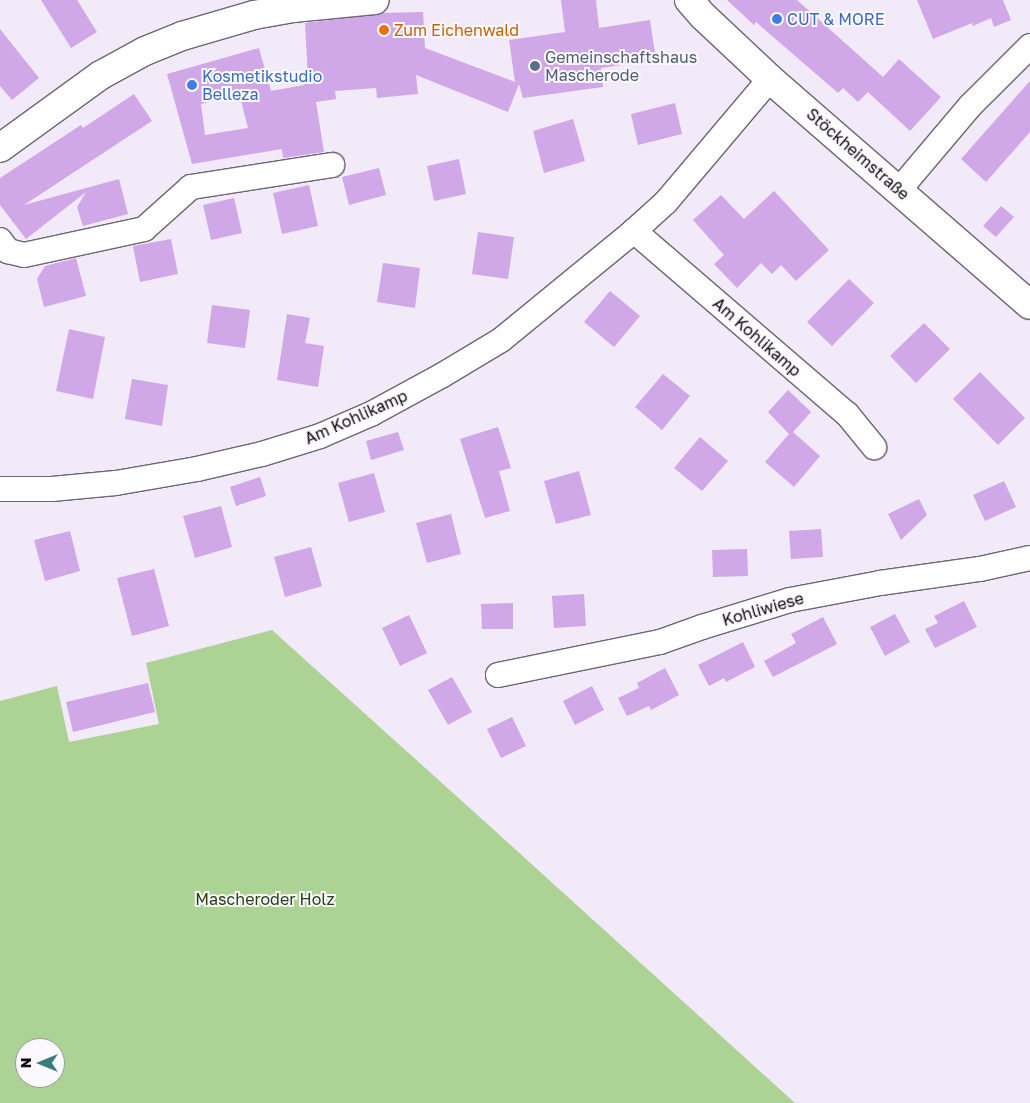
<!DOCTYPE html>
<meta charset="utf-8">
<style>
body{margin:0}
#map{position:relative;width:1030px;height:1103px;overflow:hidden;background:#f2e9f9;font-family:"Golos Text",sans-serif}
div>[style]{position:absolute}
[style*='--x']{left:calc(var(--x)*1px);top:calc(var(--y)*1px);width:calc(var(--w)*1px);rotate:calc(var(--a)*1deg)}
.green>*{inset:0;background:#acd294}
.building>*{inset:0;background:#d0a8e7}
.roads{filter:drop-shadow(1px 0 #6d6573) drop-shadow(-1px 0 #6d6573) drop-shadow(0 1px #6d6573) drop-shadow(0 -1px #6d6573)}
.street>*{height:24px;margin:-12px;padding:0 12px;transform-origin:12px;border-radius:12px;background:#fff}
.secondary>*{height:28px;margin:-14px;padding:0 14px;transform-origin:14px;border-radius:14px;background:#fff}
.dots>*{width:14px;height:14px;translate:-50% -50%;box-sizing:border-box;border:2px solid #fcf8ff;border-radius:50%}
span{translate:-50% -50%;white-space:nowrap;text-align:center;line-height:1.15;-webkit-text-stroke:4px #fcf8ff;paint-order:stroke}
.shop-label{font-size:16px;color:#366cbe}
.left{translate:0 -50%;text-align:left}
.food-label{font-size:16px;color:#c56008}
.service-label{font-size:16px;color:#4e5e75}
.street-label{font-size:16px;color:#0d0a0f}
.park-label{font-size:16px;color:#263f12}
.north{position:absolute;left:15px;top:1038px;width:50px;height:50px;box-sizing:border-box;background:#fcf8ff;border:1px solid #9c999f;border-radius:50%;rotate:270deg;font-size:14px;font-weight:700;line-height:20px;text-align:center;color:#0d0a0f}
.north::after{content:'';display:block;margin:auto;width:18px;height:22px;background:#377f7d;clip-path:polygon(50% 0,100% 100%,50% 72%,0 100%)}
</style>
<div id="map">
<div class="green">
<div style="clip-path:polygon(evenodd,272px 630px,473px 811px,795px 1103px,0 1103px,0 701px,57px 686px,69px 742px,159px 724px,146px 663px,272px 630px,25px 1048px,55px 1048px,55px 1078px,25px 1078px,25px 1048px)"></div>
</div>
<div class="building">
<div style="clip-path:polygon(41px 0,77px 0,97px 32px,71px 48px)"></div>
<div style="clip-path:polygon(evenodd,561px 0,596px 0,599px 28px,650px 20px,656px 60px,601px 68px,603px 87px,523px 98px,519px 84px,508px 112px,416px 75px,418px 94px,377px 98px,376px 88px,335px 91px,336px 99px,316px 102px,324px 152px,283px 158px,282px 149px,192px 164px,167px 74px,259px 48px,271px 91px,304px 85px,304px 80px,308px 79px,305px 23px,383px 13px,423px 12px,425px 48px,515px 82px,509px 40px,565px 32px,561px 0,239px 93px,248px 128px,205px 135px,201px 104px,239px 93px)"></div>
<div style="clip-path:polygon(727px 0,797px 0,883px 77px,899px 59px,941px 97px,910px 131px,868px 92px,858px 102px,843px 88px,838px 93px,756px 22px,754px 25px)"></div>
<div style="clip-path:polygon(917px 0,1003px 0,1011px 20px,994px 27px,991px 18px,973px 26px,972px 23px,933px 39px)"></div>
<div style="clip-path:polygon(0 29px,39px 78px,12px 100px,0 86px)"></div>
<div style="clip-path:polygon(1030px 81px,1030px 132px,986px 182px,961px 159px)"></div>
<div style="clip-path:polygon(134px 94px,152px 121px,24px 205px,119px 179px,128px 214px,83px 226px,77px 207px,86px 192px,26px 239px,0 205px,0 178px,81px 125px,83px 128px)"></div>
<div style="clip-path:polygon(675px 103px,682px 134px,638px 145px,631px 114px)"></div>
<div style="clip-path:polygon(573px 119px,585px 161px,544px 173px,533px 131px)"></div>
<div style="clip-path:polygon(459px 159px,466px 194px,434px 201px,427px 166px)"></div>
<div style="clip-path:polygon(379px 168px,386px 195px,349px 205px,342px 177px)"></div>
<div style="clip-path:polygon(309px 185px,318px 226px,282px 234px,273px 193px)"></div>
<div style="clip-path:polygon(774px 191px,829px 250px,796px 281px,781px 265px,772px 274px,761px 263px,737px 288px,714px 264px,724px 255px,693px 220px,721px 195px,744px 219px)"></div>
<div style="clip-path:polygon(234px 198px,242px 233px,211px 240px,203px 205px)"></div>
<div style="clip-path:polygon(1001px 206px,1014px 217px,996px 237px,983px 226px)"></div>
<div style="clip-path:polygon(478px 232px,514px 237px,508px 279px,472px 274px)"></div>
<div style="clip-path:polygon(171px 239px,178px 274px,140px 282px,133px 246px)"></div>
<div style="clip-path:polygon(76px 258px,86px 296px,44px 307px,37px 279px,45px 266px)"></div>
<div style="clip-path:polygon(383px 263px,420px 268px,415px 308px,377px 302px)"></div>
<div style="clip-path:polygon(849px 279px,874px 303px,832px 346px,807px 322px)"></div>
<div style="clip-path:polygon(610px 291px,640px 316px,614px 347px,584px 322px)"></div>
<div style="clip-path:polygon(212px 305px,250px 310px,245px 348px,207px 343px)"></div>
<div style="clip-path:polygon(287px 314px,310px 318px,305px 343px,324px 346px,318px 387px,277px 380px)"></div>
<div style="clip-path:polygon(924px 323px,950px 349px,916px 383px,890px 356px)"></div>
<div style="clip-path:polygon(69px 329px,105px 337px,93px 399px,56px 391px)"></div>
<div style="clip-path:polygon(980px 372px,1025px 418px,998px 445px,953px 399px)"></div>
<div style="clip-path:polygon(663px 374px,690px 396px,662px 430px,635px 407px)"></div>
<div style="clip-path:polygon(132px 379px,168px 385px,162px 426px,125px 419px)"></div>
<div style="clip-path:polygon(788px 390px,811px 412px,793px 432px,820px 456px,794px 487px,765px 462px,789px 434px,768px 412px)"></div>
<div style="clip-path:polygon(498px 427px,511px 468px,499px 471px,510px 511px,485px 518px,460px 439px)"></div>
<div style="clip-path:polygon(398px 432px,404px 450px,371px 460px,366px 441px)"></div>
<div style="clip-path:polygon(700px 437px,728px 461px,702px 491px,674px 468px)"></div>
<div style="clip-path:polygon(579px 471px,591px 515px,556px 524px,544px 481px)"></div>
<div style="clip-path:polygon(374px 473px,385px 512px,349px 522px,338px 483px)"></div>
<div style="clip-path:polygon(260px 477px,266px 496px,236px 506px,230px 487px)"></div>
<div style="clip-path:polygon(1004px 481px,1016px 507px,985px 521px,973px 495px)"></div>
<div style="clip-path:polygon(919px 499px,927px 515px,901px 540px,888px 514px)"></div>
<div style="clip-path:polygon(221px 506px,232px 547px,195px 558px,183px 516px)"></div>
<div style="clip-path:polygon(451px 514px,461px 554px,427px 563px,416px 523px)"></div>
<div style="clip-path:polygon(821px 529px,823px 557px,791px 559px,789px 531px)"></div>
<div style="clip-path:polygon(70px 531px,80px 571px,45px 581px,34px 540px)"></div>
<div style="clip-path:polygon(311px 547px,322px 586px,285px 597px,274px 557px)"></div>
<div style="clip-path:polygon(747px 549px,748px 576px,713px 577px,712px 550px)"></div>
<div style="clip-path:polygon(154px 569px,169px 626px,132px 636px,117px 578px)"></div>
<div style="clip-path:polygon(584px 594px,586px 626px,554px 628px,552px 596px)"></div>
<div style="clip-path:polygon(964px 601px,977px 627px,935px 648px,925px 629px,938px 623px,934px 616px)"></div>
<div style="clip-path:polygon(513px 603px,513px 629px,482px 629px,481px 604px)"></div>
<div style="clip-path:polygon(895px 614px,910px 642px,885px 656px,870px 627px)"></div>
<div style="clip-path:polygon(409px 615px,427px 653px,400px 666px,382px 628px)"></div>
<div style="clip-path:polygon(823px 617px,837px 644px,773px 677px,764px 661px,796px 643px,791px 634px)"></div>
<div style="clip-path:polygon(743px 642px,755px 667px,726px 682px,724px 678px,709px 686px,698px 665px)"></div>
<div style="clip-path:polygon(665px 668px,679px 695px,651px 710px,649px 706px,627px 716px,618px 698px,639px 688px,637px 683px)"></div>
<div style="clip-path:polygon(452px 677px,472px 712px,448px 725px,428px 690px)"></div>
<div style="clip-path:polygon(148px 683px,155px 712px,73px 732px,66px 702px)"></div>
<div style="clip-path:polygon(592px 686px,604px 710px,575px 725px,563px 701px)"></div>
<div style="clip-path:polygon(512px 717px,526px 746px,501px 758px,487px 729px)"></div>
</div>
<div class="roads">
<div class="street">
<div style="--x:899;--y:190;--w:110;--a:-49.8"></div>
<div style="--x:970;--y:106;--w:85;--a:-45"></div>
<div style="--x:634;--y:231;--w:281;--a:40.7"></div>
<div style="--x:847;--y:414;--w:43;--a:50.7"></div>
<div style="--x:0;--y:240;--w:14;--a:54"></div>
<div style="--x:8;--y:251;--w:16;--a:14"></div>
<div style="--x:24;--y:255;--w:123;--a:-12.2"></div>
<div style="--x:144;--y:229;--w:63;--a:-41.8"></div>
<div style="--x:191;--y:187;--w:143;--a:-8.9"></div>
<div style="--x:0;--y:489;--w:52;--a:0"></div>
<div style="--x:52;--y:489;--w:64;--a:-5.4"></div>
<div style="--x:116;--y:483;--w:82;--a:-9.8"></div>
<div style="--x:197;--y:469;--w:67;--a:-13"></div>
<div style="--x:262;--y:454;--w:61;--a:-17.2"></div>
<div style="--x:320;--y:436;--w:56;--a:-23.3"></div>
<div style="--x:371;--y:414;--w:80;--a:-28.5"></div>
<div style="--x:441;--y:376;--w:70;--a:-31"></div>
<div style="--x:501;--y:340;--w:172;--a:-39.3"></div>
<div style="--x:634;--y:231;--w:43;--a:-42.2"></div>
<div style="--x:666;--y:202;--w:161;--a:-49.8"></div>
<div style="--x:498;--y:675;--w:165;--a:-11.5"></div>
<div style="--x:660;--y:642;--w:45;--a:-19.7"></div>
<div style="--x:702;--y:627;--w:92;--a:-17.1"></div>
<div style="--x:790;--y:600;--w:92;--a:-10.7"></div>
<div style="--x:880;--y:583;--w:101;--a:-8"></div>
<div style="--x:980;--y:569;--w:51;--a:-12.4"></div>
</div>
<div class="secondary">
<div style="--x:689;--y:0;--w:21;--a:49"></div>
<div style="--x:703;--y:16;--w:92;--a:43.2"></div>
<div style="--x:770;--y:79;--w:344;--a:41"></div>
<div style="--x:0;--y:148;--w:125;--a:-35.9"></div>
<div style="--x:101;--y:75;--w:50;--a:-28.6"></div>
<div style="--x:145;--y:51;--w:40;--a:-22"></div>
<div style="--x:182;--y:36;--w:75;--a:-16.3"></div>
<div style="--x:254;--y:15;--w:40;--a:-10"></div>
<div style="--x:293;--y:8;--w:82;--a:-5.6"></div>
</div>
</div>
<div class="dots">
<div style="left:777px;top:19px;background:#3f7fe0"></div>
<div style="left:384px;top:30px;background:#e8710a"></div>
<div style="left:535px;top:66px;background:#5c6f8a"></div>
<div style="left:192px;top:85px;background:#3f7fe0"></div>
</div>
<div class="shop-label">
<span class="left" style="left:787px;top:19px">CUT &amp; MORE</span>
<span class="left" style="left:202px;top:85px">Kosmetikstudio<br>Belleza</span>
</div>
<div class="food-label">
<span class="left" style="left:394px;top:30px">Zum Eichenwald</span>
</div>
<div class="service-label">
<span class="left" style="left:545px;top:66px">Gemeinschaftshaus<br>Mascherode</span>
</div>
<div class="street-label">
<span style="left:858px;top:154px;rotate:41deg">Stöckheimstraße</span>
<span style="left:757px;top:337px;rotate:41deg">Am Kohlikamp</span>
<span style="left:356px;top:417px;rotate:-24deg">Am Kohlikamp</span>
<span style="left:763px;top:609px;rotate:-16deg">Kohliwiese</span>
</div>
<div class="park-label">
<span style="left:265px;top:899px">Mascheroder Holz</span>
</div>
<div class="north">N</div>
</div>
